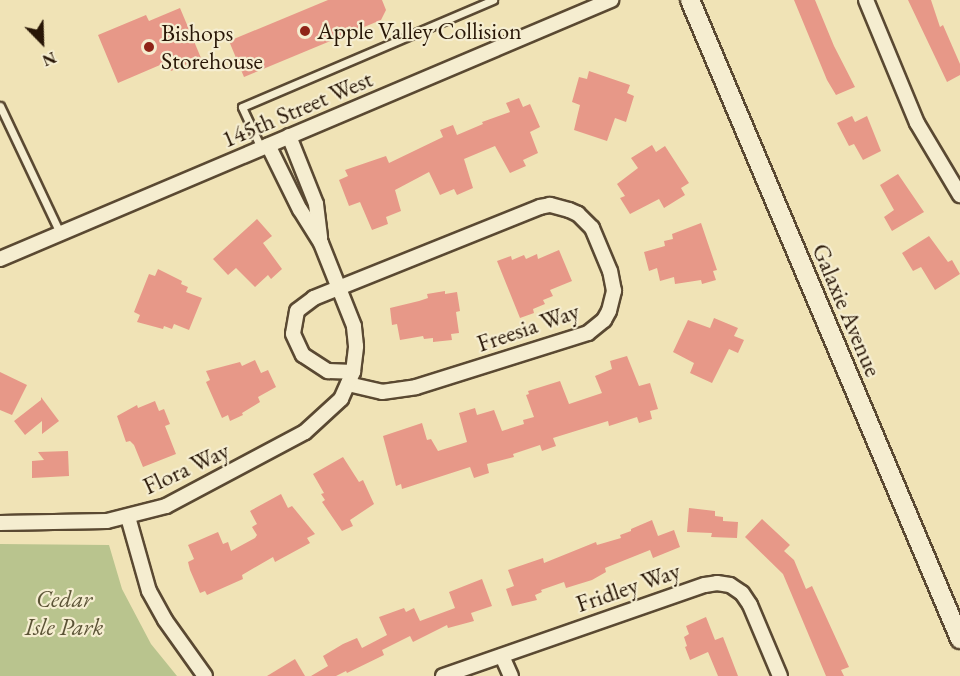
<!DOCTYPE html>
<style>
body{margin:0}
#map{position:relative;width:960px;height:676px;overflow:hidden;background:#f0e3b6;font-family:"EB Garamond",serif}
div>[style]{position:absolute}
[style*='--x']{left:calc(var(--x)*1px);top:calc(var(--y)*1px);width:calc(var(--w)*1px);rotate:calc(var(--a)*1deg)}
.green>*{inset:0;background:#b9c48e}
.building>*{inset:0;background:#e79888}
.roads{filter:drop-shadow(2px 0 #5a4932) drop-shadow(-2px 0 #5a4932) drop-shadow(0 2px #5a4932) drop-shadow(0 -2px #5a4932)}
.service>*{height:7px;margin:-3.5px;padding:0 3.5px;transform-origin:3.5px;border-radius:3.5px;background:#f5edd0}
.minor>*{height:14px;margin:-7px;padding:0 7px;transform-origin:7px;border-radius:7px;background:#f5edd0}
.tertiary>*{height:18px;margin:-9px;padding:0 9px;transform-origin:9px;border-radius:9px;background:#f5edd0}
.dots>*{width:16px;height:16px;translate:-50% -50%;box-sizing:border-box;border:3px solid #f5edd0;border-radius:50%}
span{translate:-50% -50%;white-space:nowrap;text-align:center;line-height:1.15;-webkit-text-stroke:4.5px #f5edd0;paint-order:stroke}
.poi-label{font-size:24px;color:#281606}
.left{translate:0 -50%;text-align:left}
.street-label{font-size:24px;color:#281606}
.park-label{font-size:24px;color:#5b5336;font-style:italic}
.north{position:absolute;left:12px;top:12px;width:60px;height:60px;-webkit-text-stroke:4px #f5edd0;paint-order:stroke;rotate:157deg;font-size:16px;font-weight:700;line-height:24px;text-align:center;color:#281606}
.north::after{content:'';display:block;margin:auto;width:21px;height:27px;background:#281606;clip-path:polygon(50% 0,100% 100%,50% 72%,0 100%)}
</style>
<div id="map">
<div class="green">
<div style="clip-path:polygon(0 544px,109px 545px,122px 589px,151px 644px,177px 676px,0 676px)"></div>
</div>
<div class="building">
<div style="clip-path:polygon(328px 0,382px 0,386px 10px,381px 20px,244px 77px,229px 41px)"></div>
<div style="clip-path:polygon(794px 0,815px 0,834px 46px,855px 87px,836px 95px,827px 80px)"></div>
<div style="clip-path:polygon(908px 0,931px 0,940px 27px,943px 25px,960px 64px,960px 75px,947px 82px)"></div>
<div style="clip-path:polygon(180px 8px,201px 58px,171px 71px,167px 62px,118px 83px,98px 35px,146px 15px,149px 21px)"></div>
<div style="clip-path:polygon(589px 71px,630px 85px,627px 93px,634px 96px,626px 122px,615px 118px,607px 141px,574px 130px,580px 105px,572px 102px,579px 77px,587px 79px)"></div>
<div style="clip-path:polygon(519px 98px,523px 107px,530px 104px,540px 127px,530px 132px,538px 153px,523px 160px,526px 166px,510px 173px,495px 146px,464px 159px,473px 188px,457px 195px,454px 189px,440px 195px,429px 172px,395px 190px,401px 211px,386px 217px,388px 224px,372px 230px,360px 202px,349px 206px,339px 180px,348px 176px,345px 170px,386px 156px,389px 163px,443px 137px,440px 130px,453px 125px,457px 135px,483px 124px,482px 122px,510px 112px,506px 103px)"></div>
<div style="clip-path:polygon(852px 116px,855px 122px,867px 116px,881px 151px,863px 160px,854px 144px,849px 146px,837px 123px)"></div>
<div style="clip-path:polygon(652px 145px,656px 152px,665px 146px,689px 183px,681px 188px,685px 195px,664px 208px,659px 199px,630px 214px,620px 198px,625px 196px,617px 184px,638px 168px,631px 158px)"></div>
<div style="clip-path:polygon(898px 174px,924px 212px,892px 231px,884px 217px,894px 210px,880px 185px)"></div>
<div style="clip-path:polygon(257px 219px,272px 236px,263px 243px,282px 269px,271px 279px,268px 275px,255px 287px,236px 268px,228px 275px,213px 259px)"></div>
<div style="clip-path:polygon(701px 223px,717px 270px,713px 271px,716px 280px,702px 284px,701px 280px,675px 284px,674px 277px,660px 281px,657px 268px,649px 271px,644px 252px,665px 246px,664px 241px,673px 239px,672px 234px)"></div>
<div style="clip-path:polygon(929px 236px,948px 262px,952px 260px,960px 274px,935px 290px,921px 267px,913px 271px,902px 253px)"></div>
<div style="clip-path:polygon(559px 250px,572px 281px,550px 290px,553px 296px,543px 300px,545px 304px,533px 309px,534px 313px,520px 318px,497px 261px,511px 256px,512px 260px,524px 255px,526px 259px,537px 254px,538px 259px)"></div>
<div style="clip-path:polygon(158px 269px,182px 281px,181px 284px,188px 287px,186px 292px,202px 298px,189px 330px,174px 324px,172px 329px,164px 326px,163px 329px,137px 322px,140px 315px,134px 312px,149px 274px,155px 276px)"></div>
<div style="clip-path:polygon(445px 291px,445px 294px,457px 292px,460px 311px,456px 312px,459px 333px,451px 334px,452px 340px,433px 342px,433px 338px,424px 339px,423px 336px,400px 340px,397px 324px,392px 325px,390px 308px,419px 301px,428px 298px,427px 294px)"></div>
<div style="clip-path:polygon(714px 318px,738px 328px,734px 336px,744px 340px,738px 353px,729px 349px,712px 383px,690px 373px,694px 363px,673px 352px,688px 320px,710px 328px)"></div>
<div style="clip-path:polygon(627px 356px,639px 386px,650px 383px,658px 409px,650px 411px,652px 419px,639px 423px,637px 417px,609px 426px,608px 421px,553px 438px,556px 446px,542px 451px,540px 445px,513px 454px,514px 457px,487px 464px,489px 473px,474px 478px,470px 467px,402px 489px,401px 484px,396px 486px,383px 436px,422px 423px,427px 440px,431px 439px,438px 451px,467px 442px,459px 413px,475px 408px,477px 415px,494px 410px,502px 431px,524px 424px,523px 420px,534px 417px,526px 395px,529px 394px,528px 391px,560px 381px,569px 404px,602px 393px,595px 376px,612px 369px,610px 361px)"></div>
<div style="clip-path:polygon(255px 360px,261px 373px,268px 370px,276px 387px,258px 397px,260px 402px,242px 413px,243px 415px,230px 421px,228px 415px,222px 418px,206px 382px,210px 380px,206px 371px,240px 362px,242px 366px)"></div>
<div style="clip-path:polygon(0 372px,27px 385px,12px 415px,0 410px)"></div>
<div style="clip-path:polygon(41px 397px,59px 421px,42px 434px,42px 421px,25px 435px,14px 421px,41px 400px)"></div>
<div style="clip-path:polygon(155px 401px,159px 411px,164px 409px,170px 424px,165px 426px,176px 454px,143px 467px,134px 445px,130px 441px,126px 442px,117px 416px,137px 405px,138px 408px)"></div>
<div style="clip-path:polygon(68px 451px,69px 476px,32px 478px,32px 461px,44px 460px,38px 452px)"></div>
<div style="clip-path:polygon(343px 457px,359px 482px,363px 480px,374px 504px,350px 520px,353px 526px,342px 531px,322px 502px,325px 500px,321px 494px,324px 493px,313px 474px)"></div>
<div style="clip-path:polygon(281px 494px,288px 508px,292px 506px,315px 534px,307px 538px,310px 543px,275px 562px,273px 557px,242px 575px,243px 579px,207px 595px,205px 591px,200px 593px,190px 570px,188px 562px,194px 559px,188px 545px,218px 532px,223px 544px,228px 542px,231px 551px,255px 538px,257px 535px,252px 527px,257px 524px,250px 511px)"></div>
<div style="clip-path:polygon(689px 508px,715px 511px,715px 516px,723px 517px,723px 521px,738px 522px,737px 538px,711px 537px,712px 533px,687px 532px)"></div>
<div style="clip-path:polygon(762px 519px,790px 545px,784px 551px,794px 560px,806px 589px,812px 586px,849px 667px,841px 670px,844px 676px,826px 676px,783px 574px,745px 537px)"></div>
<div style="clip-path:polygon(652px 520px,658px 536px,674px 530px,680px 547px,653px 558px,650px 550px,605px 568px,606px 572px,592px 580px,566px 588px,564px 582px,541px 590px,542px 592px,535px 595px,537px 600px,512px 606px,506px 589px,514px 586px,508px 570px,543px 558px,544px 563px,596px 542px,597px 545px,621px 538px,620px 535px,631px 531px,631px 529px)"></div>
<div style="clip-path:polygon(482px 579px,492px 606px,471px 613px,474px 621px,448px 628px,447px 625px,413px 642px,410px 636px,382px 650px,384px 655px,347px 673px,346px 671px,336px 676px,311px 676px,328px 666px,323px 656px,343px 644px,357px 638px,362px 648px,387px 635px,379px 617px,404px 608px,406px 612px,414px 608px,420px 621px,455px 608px,449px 592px)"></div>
<div style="clip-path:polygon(706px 617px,715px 640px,723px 637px,738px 676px,718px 676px,708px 652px,690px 660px,685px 647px,687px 646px,684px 637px,689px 634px,686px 626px)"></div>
<div style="clip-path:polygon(295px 659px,305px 676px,267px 676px)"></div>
</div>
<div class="roads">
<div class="service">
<div style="--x:0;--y:106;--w:140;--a:64.7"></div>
<div style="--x:261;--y:148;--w:45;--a:-114.9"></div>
<div style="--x:242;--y:107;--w:273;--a:-23.1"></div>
</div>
<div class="minor">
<div style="--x:866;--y:0;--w:133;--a:67.5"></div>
<div style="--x:917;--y:123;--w:84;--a:59.2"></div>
<div style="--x:289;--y:136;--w:73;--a:68.3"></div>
<div style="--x:316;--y:204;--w:34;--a:83"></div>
<div style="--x:0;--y:259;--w:664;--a:-22.97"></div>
<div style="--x:348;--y:384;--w:35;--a:13"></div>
<div style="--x:382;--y:392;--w:34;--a:-8"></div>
<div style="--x:416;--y:387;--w:180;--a:-17.4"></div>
<div style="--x:588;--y:333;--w:21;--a:-39"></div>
<div style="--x:604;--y:320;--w:10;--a:-61"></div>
<div style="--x:609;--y:311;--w:21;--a:-76"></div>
<div style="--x:614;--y:291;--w:20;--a:-101"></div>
<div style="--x:610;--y:271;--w:47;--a:-112.7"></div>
<div style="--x:592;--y:228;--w:20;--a:-135"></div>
<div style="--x:578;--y:214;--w:10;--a:-156"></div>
<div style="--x:569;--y:210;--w:20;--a:-165"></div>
<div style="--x:550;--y:205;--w:10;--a:169"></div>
<div style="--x:540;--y:207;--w:244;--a:158.1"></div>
<div style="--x:314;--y:298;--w:21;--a:143"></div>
<div style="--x:297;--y:311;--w:23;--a:100"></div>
<div style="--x:293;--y:334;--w:23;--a:65"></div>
<div style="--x:303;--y:355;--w:30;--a:33"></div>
<div style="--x:328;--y:371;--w:25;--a:2"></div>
<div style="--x:128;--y:517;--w:77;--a:74.2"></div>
<div style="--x:149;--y:591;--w:33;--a:61"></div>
<div style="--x:165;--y:620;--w:69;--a:54.5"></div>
<div style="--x:0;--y:523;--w:107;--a:-1.1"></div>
<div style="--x:107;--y:521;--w:61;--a:-14.3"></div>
<div style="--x:166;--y:506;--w:157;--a:-28"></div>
<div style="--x:305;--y:432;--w:49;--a:-42.5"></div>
<div style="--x:341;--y:399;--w:30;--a:-66"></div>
<div style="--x:353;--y:372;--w:26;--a:-83"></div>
<div style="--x:356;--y:346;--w:20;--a:-96"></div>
<div style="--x:354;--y:326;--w:89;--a:-111.7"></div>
<div style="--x:321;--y:243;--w:39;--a:-122"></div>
<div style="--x:300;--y:210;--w:72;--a:-116.2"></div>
<div style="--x:502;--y:656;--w:22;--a:66"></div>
<div style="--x:443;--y:676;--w:277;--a:-19.2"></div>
<div style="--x:705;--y:585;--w:12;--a:-9"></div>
<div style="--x:717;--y:583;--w:13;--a:9"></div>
<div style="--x:730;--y:585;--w:14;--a:34"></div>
<div style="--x:742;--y:593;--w:14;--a:56"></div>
<div style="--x:750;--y:605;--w:77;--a:67.1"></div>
</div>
<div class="tertiary">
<div style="--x:690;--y:0;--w:694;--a:67.09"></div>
</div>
</div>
<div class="dots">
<div style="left:305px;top:31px;background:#8f2418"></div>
<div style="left:149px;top:47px;background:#8f2418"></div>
</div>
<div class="poi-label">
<span class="left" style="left:317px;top:31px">Apple Valley Collision</span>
<span class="left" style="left:161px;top:47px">Bishops<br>Storehouse</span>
</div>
<div class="street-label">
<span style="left:297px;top:109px;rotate:-23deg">145th Street West</span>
<span style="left:847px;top:310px;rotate:67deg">Galaxie Avenue</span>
<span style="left:528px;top:327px;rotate:-19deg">Freesia Way</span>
<span style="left:186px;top:468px;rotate:-25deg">Flora Way</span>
<span style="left:628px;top:587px;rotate:-19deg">Fridley Way</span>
</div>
<div class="park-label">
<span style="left:64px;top:613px">Cedar<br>Isle Park</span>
</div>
<div class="north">N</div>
</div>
